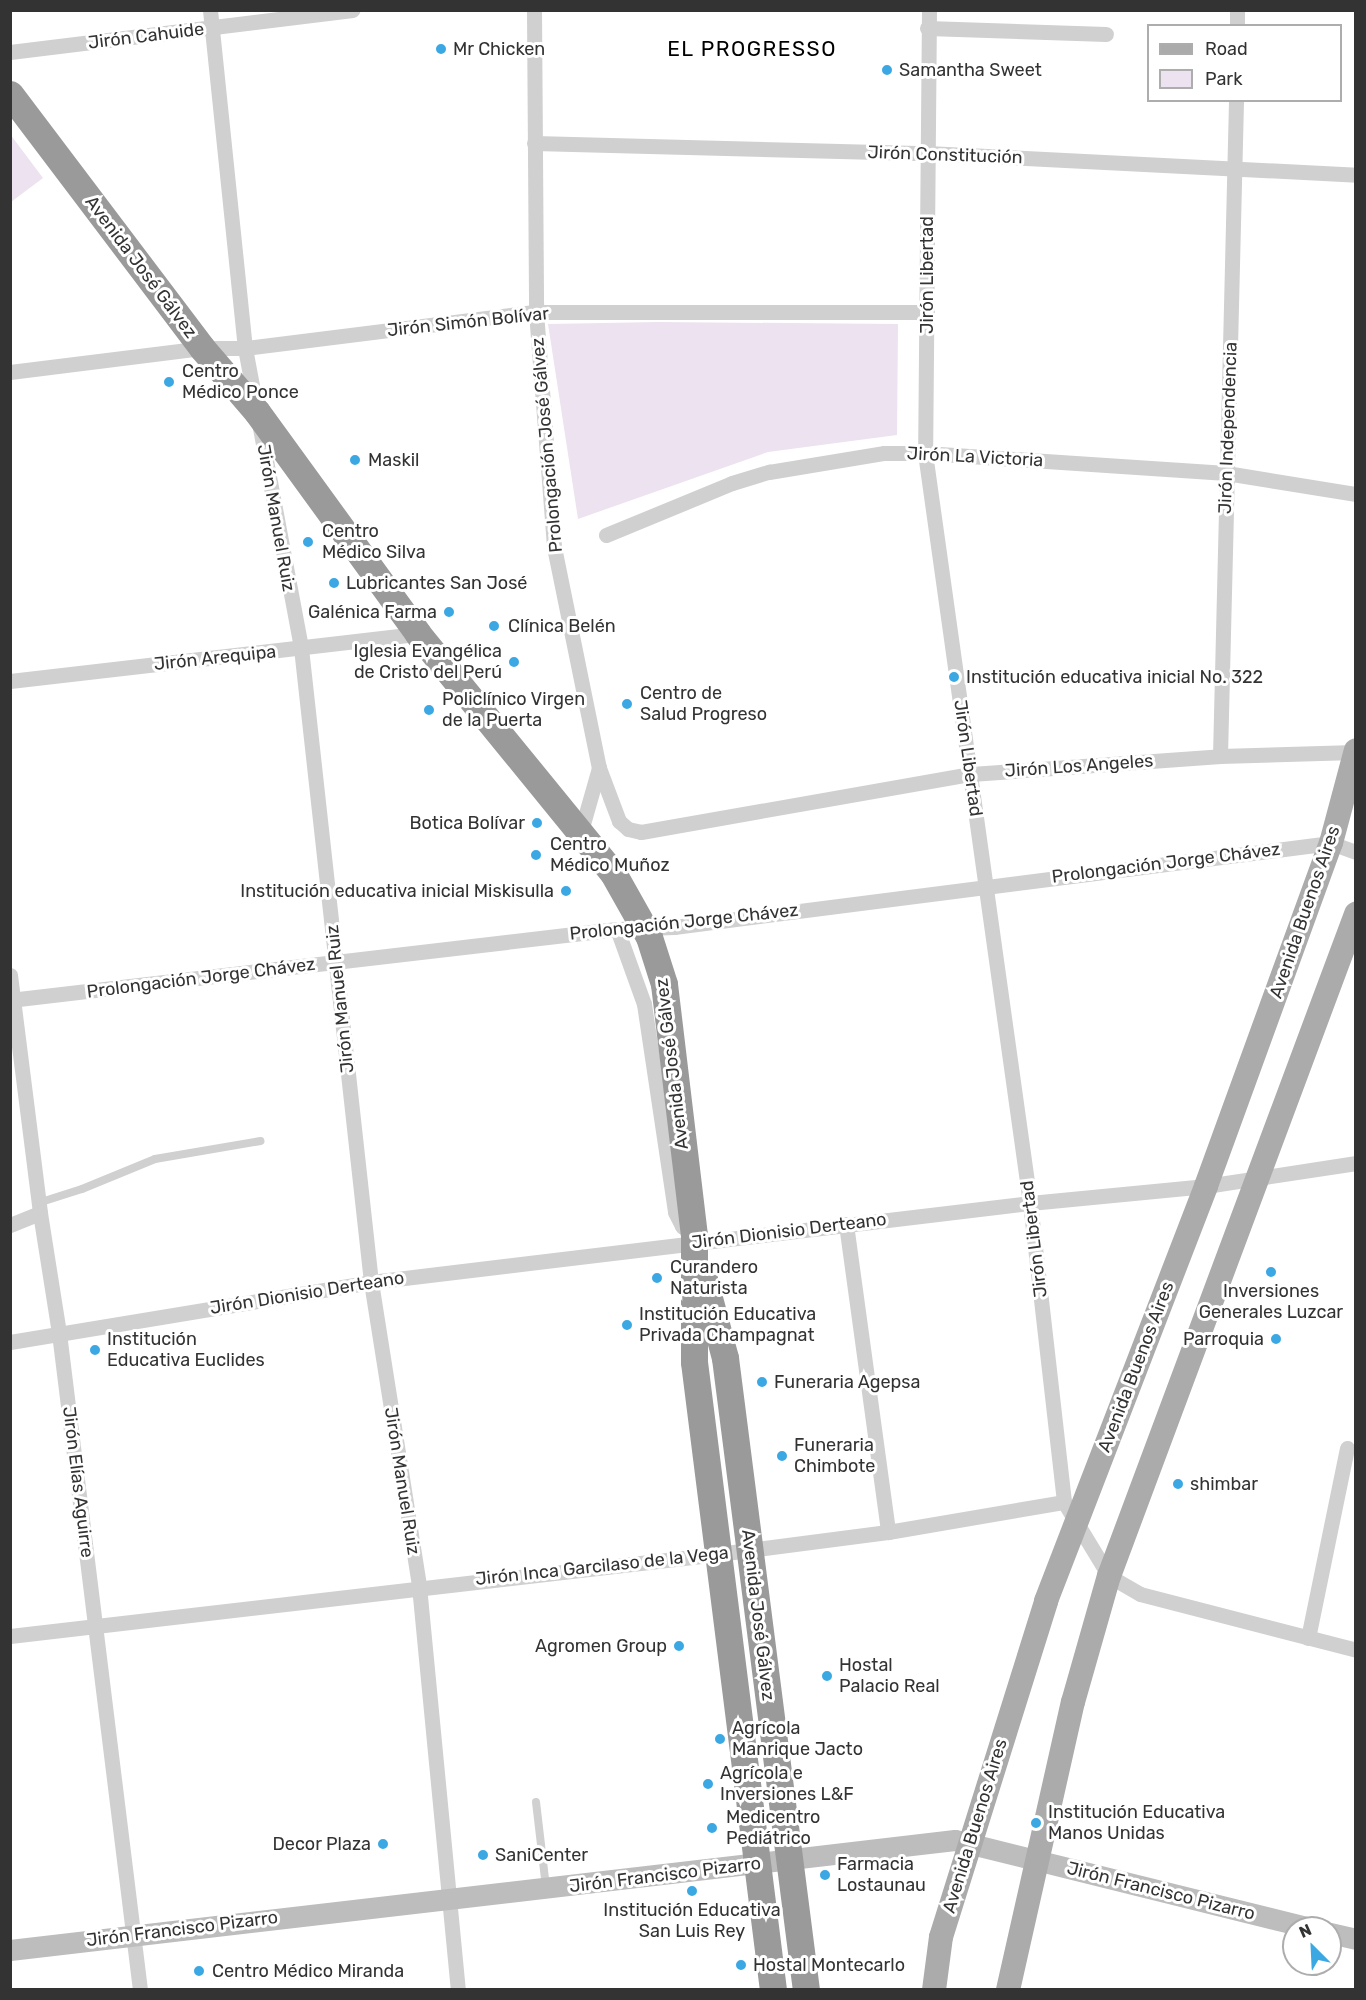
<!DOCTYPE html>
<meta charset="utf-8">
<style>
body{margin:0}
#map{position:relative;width:1366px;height:2000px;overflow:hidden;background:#fff;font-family:Rubik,sans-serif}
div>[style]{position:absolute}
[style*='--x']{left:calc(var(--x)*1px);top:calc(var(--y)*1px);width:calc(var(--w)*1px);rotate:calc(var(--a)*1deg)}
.green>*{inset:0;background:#ede2ef}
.lane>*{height:8px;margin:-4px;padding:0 4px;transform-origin:4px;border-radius:4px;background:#d0d0d0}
.street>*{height:15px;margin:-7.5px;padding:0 7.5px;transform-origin:7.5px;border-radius:7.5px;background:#d0d0d0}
.secondary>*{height:21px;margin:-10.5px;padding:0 10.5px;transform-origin:10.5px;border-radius:10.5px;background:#bdbdbd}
.primary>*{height:24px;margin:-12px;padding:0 12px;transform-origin:12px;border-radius:12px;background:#ababab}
.highway>*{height:27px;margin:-13.5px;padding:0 13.5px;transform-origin:13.5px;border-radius:13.5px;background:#9a9a9a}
.dots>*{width:16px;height:16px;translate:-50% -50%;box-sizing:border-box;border:3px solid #fff;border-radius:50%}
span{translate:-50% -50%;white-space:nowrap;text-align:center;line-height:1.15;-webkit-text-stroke:6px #fff;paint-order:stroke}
.street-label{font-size:18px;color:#333}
.poi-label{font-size:18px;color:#333}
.left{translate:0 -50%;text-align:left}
.right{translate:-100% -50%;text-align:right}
.quarter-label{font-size:21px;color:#000;letter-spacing:1.5px}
.frame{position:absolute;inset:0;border:12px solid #333;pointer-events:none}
.legend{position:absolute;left:1147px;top:24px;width:195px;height:78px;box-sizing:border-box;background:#fff;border:2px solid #adadad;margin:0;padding:8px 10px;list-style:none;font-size:18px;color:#333}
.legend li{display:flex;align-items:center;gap:12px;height:30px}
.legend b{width:30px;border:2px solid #adadad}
.north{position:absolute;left:1282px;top:1916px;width:60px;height:60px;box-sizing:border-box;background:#fff;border:2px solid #adadad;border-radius:50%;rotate:336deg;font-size:16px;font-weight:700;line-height:24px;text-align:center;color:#333}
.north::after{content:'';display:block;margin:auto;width:21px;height:27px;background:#3ca8e3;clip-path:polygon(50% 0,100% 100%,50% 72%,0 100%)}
</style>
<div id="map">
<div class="green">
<div style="clip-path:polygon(10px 134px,43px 178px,11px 202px,10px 202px)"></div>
<div style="clip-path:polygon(658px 322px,898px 324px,897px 435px,768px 452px,578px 519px,548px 324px)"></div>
</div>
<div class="lane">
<div style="--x:38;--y:1203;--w:46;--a:-17.7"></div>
<div style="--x:82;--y:1189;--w:79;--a:-22.3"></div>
<div style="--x:155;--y:1159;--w:107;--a:-9.7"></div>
<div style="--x:536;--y:1802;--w:86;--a:83.3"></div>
</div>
<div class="street">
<div style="--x:210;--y:10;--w:340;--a:84.1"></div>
<div style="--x:245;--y:348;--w:305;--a:79.4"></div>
<div style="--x:301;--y:648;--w:638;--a:83.7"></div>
<div style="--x:371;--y:1282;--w:308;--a:81"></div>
<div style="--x:419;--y:1586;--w:406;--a:84.5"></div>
<div style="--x:534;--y:10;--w:302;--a:89.6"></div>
<div style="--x:536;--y:312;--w:236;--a:85.6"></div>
<div style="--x:554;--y:547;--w:226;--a:78.5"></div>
<div style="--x:599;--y:768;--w:57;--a:69.3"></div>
<div style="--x:619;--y:821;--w:12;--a:42"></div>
<div style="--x:628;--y:829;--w:13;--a:13"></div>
<div style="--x:641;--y:832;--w:335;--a:-10"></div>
<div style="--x:971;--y:774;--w:250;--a:-4.1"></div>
<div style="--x:1220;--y:756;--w:135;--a:-1.7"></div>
<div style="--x:929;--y:10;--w:443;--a:90.5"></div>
<div style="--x:925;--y:453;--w:757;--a:82.03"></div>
<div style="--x:1030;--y:1203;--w:301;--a:83.5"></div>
<div style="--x:1064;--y:1502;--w:87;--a:58.7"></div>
<div style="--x:1109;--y:1576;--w:36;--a:30"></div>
<div style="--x:1140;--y:1594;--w:223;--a:14.5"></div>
<div style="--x:1237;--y:26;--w:16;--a:-90"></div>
<div style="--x:927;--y:28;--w:179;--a:1.9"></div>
<div style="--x:10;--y:52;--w:345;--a:-7"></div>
<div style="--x:534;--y:143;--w:393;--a:1.5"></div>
<div style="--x:927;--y:153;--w:430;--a:2.9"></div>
<div style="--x:10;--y:372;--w:193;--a:-7.1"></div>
<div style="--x:202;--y:348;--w:43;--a:0"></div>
<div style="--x:245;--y:348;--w:293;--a:-7.1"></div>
<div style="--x:536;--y:312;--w:391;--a:0"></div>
<div style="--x:606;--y:535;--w:136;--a:-22.4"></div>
<div style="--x:732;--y:483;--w:39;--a:-17"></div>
<div style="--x:769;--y:472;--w:117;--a:-9.4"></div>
<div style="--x:884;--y:453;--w:41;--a:0"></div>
<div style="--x:925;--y:453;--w:302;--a:3.8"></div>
<div style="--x:1226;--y:473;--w:132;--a:9.2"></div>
<div style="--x:10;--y:681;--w:411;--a:-6.6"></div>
<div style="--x:1220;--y:756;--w:656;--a:-88.6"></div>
<div style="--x:581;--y:831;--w:66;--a:-74.1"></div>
<div style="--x:617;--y:929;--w:80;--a:70.2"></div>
<div style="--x:644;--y:1004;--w:210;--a:81.5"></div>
<div style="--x:675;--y:1212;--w:16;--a:63"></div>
<div style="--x:682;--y:1226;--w:11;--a:38"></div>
<div style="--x:10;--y:975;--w:240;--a:82.8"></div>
<div style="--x:40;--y:1213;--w:121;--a:81"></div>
<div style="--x:59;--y:1333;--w:662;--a:82.97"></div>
<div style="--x:10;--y:1000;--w:611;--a:-6.67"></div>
<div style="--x:617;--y:929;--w:57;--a:-2"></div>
<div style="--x:674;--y:927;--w:662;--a:-7.29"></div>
<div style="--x:1331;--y:843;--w:27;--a:20"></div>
<div style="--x:846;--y:1224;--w:311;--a:82.2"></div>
<div style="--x:10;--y:1225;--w:32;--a:-22"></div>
<div style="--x:10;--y:1342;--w:366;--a:-9.4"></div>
<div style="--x:371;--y:1282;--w:664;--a:-6.84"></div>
<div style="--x:1030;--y:1203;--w:177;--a:-5.5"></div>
<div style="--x:1206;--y:1186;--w:152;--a:-8.7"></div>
<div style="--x:10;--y:1636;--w:713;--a:-6.61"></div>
<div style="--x:718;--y:1554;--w:171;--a:-7.4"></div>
<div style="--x:888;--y:1532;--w:179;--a:-9.7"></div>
<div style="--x:1308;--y:1638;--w:194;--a:-78.4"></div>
</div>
<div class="secondary">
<div style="--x:1330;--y:1933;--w:27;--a:13"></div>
<div style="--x:10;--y:1950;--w:951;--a:-6.64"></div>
<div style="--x:955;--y:1840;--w:367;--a:13.9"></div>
</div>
<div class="primary">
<div style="--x:934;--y:1990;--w:53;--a:-82.5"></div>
<div style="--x:941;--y:1937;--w:352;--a:-72.6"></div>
<div style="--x:1046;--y:1601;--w:445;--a:-68.9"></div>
<div style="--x:1206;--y:1186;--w:365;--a:-70"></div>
<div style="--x:1331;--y:843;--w:96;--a:-75"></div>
<div style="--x:1008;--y:1990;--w:295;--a:-77.3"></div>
<div style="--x:1073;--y:1702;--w:131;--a:-74.1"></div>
<div style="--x:1109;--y:1576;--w:707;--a:-69.54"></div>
</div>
<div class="highway">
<div style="--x:10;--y:94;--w:318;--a:52.9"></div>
<div style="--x:202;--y:348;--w:84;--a:49.3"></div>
<div style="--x:257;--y:412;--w:274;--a:54"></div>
<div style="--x:418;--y:634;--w:308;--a:50.8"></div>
<div style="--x:613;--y:873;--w:73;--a:60.6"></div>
<div style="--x:649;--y:937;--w:49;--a:72.3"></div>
<div style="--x:664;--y:984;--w:253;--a:83.2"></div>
<div style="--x:694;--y:1235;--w:127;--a:90"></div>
<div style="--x:694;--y:1362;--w:633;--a:82.83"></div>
<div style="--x:704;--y:1279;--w:82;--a:75.1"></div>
<div style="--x:725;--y:1358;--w:637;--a:82.7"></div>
</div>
<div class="dots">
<div style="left:441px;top:49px;background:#3ca8e3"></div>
<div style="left:887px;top:70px;background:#3ca8e3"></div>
<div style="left:169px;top:382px;background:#3ca8e3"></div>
<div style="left:355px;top:460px;background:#3ca8e3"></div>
<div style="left:308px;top:542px;background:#3ca8e3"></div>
<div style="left:334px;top:583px;background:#3ca8e3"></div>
<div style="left:449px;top:612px;background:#3ca8e3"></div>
<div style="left:494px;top:626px;background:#3ca8e3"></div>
<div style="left:514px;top:662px;background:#3ca8e3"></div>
<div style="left:954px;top:677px;background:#3ca8e3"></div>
<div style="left:627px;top:704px;background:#3ca8e3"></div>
<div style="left:429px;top:710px;background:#3ca8e3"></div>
<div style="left:537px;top:823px;background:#3ca8e3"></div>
<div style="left:536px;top:855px;background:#3ca8e3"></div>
<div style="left:566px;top:891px;background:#3ca8e3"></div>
<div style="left:1271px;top:1272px;background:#3ca8e3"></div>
<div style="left:657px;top:1278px;background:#3ca8e3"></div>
<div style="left:627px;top:1325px;background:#3ca8e3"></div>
<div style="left:1276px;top:1339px;background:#3ca8e3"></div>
<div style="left:95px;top:1350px;background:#3ca8e3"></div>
<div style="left:762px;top:1382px;background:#3ca8e3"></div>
<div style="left:782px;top:1456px;background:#3ca8e3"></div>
<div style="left:1178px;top:1484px;background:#3ca8e3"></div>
<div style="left:679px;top:1646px;background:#3ca8e3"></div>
<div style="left:827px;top:1676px;background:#3ca8e3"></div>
<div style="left:720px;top:1739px;background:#3ca8e3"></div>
<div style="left:708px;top:1784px;background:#3ca8e3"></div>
<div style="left:1036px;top:1823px;background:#3ca8e3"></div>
<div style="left:712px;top:1828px;background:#3ca8e3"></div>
<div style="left:383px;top:1844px;background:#3ca8e3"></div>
<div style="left:483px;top:1855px;background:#3ca8e3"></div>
<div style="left:825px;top:1875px;background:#3ca8e3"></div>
<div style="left:692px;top:1891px;background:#3ca8e3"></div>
<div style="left:741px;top:1965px;background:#3ca8e3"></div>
<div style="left:199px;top:1971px;background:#3ca8e3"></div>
</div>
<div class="street-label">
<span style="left:146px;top:36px;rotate:-7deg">Jirón Cahuide</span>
<span style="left:945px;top:155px;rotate:2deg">Jirón Constitución</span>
<span style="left:141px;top:267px;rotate:53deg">Avenida José Gálvez</span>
<span style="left:927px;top:275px;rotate:-90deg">Jirón Libertad</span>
<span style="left:468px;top:322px;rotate:-6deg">Jirón Simón Bolívar</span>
<span style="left:1228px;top:428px;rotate:-88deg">Jirón Independencia</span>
<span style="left:547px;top:445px;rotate:-95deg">Prolongación José Gálvez</span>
<span style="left:975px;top:457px;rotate:3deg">Jirón La Victoria</span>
<span style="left:276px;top:518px;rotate:80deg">Jirón Manuel Ruiz</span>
<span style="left:215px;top:658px;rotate:-6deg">Jirón Arequipa</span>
<span style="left:968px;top:758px;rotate:82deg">Jirón Libertad</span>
<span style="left:1079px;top:766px;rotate:-4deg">Jirón Los Angeles</span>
<span style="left:1166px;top:863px;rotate:-7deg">Prolongación Jorge Chávez</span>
<span style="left:1305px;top:912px;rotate:-71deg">Avenida Buenos Aires</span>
<span style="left:684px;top:922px;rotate:-6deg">Prolongación Jorge Chávez</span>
<span style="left:201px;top:978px;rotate:-7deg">Prolongación Jorge Chávez</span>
<span style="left:340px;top:999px;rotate:-96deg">Jirón Manuel Ruiz</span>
<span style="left:672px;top:1064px;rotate:-97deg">Avenida José Gálvez</span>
<span style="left:789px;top:1231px;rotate:-7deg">Jirón Dionisio Derteano</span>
<span style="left:1034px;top:1239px;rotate:-97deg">Jirón Libertad</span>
<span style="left:307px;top:1293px;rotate:-9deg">Jirón Dionisio Derteano</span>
<span style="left:1136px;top:1367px;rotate:-69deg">Avenida Buenos Aires</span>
<span style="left:402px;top:1481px;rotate:81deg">Jirón Manuel Ruiz</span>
<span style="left:78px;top:1482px;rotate:83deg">Jirón Elías Aguirre</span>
<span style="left:602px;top:1566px;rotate:-6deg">Jirón Inca Garcilaso de la Vega</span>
<span style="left:758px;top:1615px;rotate:83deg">Avenida José Gálvez</span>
<span style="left:975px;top:1826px;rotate:-73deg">Avenida Buenos Aires</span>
<span style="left:665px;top:1875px;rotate:-7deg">Jirón Francisco Pizarro</span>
<span style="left:1161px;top:1891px;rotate:14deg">Jirón Francisco Pizarro</span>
<span style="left:182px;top:1929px;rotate:-7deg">Jirón Francisco Pizarro</span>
</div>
<div class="poi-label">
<span class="left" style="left:453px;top:49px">Mr Chicken</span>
<span class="left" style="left:899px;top:70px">Samantha Sweet</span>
<span class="left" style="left:182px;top:382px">Centro<br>Médico Ponce</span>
<span class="left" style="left:368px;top:460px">Maskil</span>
<span class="left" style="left:322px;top:542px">Centro<br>Médico Silva</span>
<span class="left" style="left:346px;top:583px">Lubricantes San José</span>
<span class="right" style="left:437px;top:612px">Galénica Farma</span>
<span class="left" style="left:508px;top:626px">Clínica Belén</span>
<span class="right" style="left:502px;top:662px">Iglesia Evangélica<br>de Cristo del Perú</span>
<span class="left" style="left:966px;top:677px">Institución educativa inicial No. 322</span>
<span class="left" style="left:640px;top:704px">Centro de<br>Salud Progreso</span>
<span class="left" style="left:442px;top:710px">Policlínico Virgen<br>de la Puerta</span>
<span class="right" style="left:525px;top:823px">Botica Bolívar</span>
<span class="left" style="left:550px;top:855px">Centro<br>Médico Muñoz</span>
<span class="right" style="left:554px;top:891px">Institución educativa inicial Miskisulla</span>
<span class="left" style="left:670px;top:1278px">Curandero<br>Naturista</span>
<span style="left:1271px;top:1302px">Inversiones<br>Generales Luzcar</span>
<span class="left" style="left:639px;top:1325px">Institución Educativa<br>Privada Champagnat</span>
<span class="right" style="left:1264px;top:1339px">Parroquia</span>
<span class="left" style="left:107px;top:1350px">Institución<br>Educativa Euclides</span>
<span class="left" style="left:774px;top:1382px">Funeraria Agepsa</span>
<span class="left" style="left:794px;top:1456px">Funeraria<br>Chimbote</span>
<span class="left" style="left:1190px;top:1484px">shimbar</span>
<span class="right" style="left:667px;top:1646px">Agromen Group</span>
<span class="left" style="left:839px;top:1676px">Hostal<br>Palacio Real</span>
<span class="left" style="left:732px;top:1739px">Agrícola<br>Manrique Jacto</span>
<span class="left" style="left:720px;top:1784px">Agrícola e<br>Inversiones L&amp;F</span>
<span class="left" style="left:1048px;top:1823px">Institución Educativa<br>Manos Unidas</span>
<span class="left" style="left:726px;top:1828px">Medicentro<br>Pediátrico</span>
<span class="right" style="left:371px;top:1844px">Decor Plaza</span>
<span class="left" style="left:495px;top:1855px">SaniCenter</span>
<span class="left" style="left:837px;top:1875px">Farmacia<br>Lostaunau</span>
<span style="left:692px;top:1921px">Institución Educativa<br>San Luis Rey</span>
<span class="left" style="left:753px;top:1965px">Hostal Montecarlo</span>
<span class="left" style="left:212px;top:1971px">Centro Médico Miranda</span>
</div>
<div class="quarter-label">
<span style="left:752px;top:49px">EL PROGRESSO</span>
</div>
<div class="frame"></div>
<ul class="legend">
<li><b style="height:8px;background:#ababab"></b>Road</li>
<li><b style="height:16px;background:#ede2ef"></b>Park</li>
</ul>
<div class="north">N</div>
</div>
